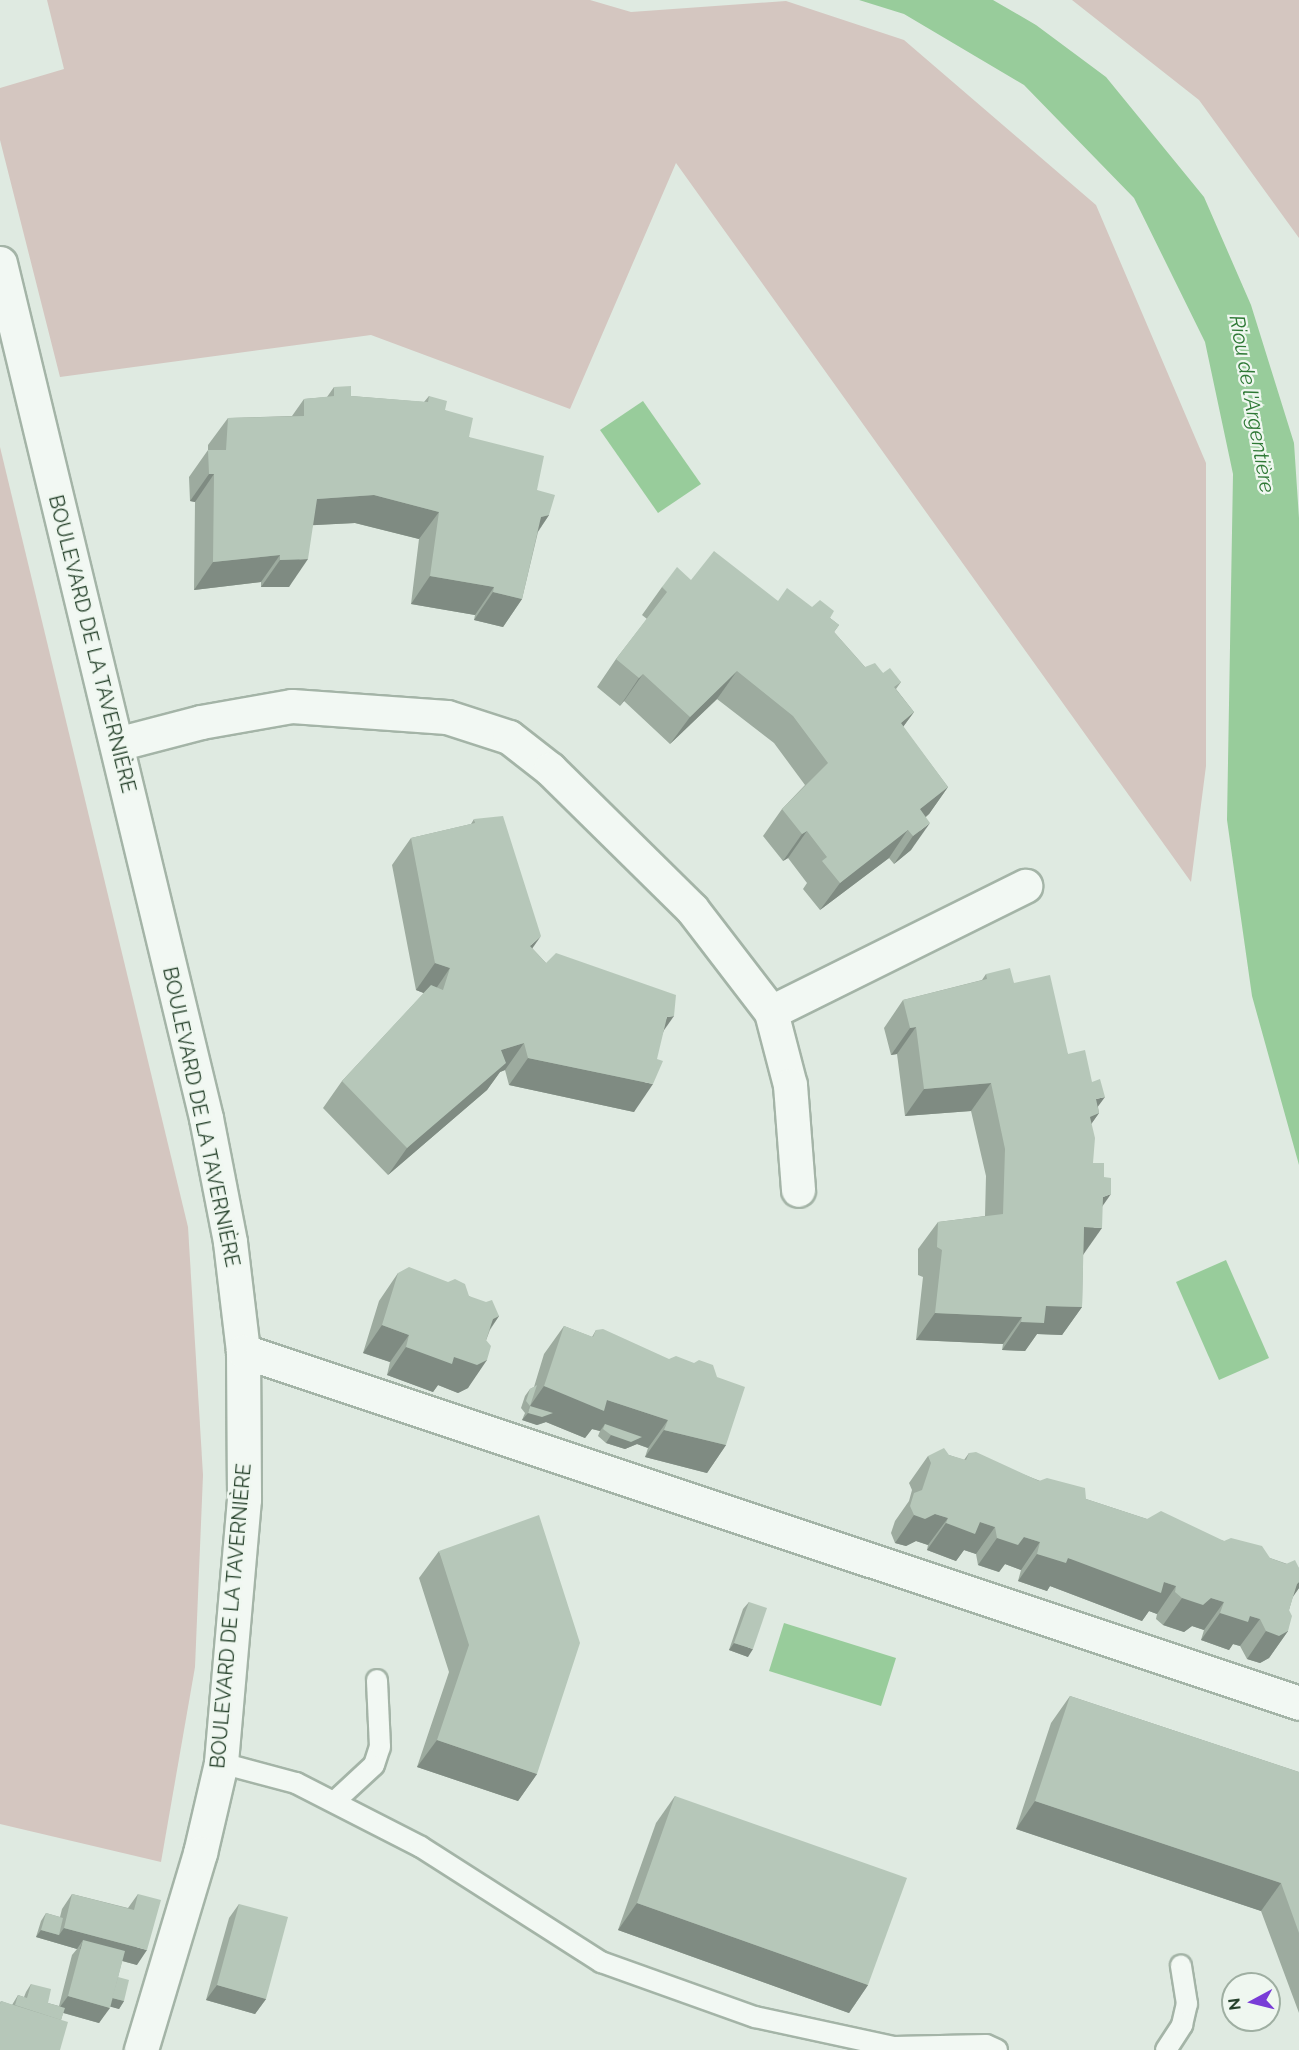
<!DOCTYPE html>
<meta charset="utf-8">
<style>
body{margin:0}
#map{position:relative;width:1299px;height:2050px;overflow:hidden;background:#dfeae1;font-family:Raleway,sans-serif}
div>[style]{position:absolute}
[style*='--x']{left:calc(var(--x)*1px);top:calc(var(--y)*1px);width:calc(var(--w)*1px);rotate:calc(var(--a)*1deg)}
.green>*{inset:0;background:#d4c6c0}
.water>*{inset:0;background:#98cc9b}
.roads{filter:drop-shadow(2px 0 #a4b4a7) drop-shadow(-2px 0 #a4b4a7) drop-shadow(0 2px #a4b4a7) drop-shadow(0 -2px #a4b4a7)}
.service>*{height:20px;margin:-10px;padding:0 10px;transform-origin:10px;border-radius:10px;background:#f2f8f3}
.minor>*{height:33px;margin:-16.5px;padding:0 16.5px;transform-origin:16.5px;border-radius:16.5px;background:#f2f8f3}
.wall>*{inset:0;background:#9dab9f}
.shaded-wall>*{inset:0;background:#7f8b82}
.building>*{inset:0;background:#b6c7b9}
span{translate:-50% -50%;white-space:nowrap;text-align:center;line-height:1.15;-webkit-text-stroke:4.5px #eff7f0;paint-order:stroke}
.street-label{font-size:20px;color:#27422c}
.water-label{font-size:21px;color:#2e7835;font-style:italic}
.north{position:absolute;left:1221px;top:1972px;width:60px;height:60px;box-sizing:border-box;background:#eff7f0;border:2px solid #9fafa2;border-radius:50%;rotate:263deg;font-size:16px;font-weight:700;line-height:24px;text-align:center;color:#27422c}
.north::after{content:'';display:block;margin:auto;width:21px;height:27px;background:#793cd7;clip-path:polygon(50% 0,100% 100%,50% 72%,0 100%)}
</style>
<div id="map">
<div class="green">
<div style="clip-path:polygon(47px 0,590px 0,631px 12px,786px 1px,904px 40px,1096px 205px,1206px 463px,1206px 766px,1191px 882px,676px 163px,570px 409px,371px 335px,60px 377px,0 140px,0 88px,64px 69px)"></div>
<div style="clip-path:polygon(1072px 0,1299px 0,1299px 238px,1199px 100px)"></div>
<div style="clip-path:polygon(0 447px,188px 1227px,203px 1475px,195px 1667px,161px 1862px,0 1824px)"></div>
</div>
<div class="water">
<div style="clip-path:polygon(859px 0,993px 0,1036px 25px,1106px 77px,1204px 197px,1251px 305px,1294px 443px,1299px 518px,1299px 1165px,1252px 996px,1227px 820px,1233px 474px,1205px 342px,1134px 198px,1024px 85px,904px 14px)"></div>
<div style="clip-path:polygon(643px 401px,701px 484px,658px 513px,600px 430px)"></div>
<div style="clip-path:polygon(1226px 1260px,1269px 1358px,1219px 1380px,1176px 1282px)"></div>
<div style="clip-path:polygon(784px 1623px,896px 1658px,881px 1706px,769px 1671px)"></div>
</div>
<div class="roads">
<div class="service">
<div style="--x:221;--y:1763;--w:78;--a:14.9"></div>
<div style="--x:296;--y:1783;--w:140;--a:27.1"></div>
<div style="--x:421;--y:1847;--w:214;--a:32.6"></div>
<div style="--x:601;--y:1962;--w:164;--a:19.7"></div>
<div style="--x:755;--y:2017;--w:142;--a:12.2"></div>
<div style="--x:894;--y:2047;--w:92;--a:-1.2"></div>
<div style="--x:986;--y:2045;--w:12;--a:24"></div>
<div style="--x:334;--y:1802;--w:54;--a:-42.8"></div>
<div style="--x:374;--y:1765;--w:19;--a:-72"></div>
<div style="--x:380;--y:1747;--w:67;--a:-92.6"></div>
<div style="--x:1166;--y:2050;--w:30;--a:-57"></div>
<div style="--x:1182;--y:2025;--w:22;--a:-77"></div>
<div style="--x:1187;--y:2004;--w:39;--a:-99"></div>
</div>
<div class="minor">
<div style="--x:0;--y:263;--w:879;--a:76.45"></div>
<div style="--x:206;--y:1118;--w:126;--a:79"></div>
<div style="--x:230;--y:1242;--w:110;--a:83.2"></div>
<div style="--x:243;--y:1351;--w:148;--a:89.6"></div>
<div style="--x:244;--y:1499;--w:265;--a:95"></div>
<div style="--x:221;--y:1763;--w:92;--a:103.1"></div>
<div style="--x:200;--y:1853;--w:206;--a:106.7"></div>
<div style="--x:117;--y:744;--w:87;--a:-14.7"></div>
<div style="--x:201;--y:722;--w:92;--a:-10"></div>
<div style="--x:292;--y:706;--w:155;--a:4.1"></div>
<div style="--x:447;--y:717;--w:65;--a:17.9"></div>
<div style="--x:509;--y:737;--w:52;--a:38"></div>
<div style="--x:550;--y:769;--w:199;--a:44.6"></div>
<div style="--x:692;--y:909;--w:130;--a:52.5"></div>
<div style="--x:771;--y:1012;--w:75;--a:75.4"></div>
<div style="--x:790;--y:1085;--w:105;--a:85.6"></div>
<div style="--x:771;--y:1012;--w:284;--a:-26.4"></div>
<div style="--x:243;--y:1351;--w:1113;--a:18.43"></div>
</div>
</div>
<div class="wall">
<div style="clip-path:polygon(334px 387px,351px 396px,424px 402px,429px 396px,445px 410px,469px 437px,537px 490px,549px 515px,538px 532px,522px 599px,503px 627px,474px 620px,475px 615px,411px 604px,419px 539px,355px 523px,313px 525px,289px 587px,261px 587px,261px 582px,194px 590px,195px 502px,190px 501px,189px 477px,208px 450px,208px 445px,228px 418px,292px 416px,304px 399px,327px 397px)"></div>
<div style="clip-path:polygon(691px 580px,778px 601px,812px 607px,830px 618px,839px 625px,834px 632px,865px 667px,883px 673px,901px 682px,896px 689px,914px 712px,903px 727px,948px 787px,929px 814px,926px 817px,911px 850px,894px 864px,889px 858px,820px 910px,803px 889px,807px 883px,788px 858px,783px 861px,763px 836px,782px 809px,805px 785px,774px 743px,717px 699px,670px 744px,624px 701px,620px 706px,597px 687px,616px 659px,647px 619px,642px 615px,662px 587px)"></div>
<div style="clip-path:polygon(474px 819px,532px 948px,546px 963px,664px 1030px,634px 1112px,509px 1085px,505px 1070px,500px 1072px,487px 1090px,388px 1175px,323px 1108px,342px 1081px,424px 993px,416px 990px,392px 865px,411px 838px,471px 824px)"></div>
<div style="clip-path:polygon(986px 974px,1014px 983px,1068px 1054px,1098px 1107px,1099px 1113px,1091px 1124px,1093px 1163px,1102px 1206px,1083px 1255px,1082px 1307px,1062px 1335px,1037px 1334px,1025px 1351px,1002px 1350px,1003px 1344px,916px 1340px,923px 1277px,918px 1275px,918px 1249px,938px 1222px,985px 1216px,986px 1176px,971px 1111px,905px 1116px,897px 1054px,891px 1055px,884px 1028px,903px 1000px,982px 980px)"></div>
<div style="clip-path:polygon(398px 1273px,469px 1296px,499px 1316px,490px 1330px,468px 1388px,458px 1393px,438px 1385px,433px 1392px,387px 1375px,390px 1362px,363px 1353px,379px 1301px)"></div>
<div style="clip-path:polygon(564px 1326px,592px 1337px,596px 1330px,726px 1445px,707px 1473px,645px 1457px,648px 1448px,637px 1444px,625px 1449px,606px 1443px,598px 1436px,600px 1431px,592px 1429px,585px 1438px,546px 1422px,537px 1425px,522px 1420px,525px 1413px,521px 1408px,525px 1396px,530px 1389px,534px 1387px,544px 1354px)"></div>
<div style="clip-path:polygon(969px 1453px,1086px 1499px,1147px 1519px,1224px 1541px,1270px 1558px,1299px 1568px,1299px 1588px,1293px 1596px,1289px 1610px,1288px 1631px,1269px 1658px,1260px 1663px,1247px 1659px,1240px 1646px,1233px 1644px,1229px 1650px,1201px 1640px,1204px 1630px,1192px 1626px,1184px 1632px,1163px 1625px,1156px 1619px,1157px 1614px,1149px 1611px,1142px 1621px,1050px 1586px,1047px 1591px,1018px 1581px,1021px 1570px,1005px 1564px,999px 1572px,978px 1565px,976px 1554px,964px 1550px,956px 1561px,927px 1550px,928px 1545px,916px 1541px,906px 1546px,895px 1543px,891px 1533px,895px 1521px,909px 1501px,912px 1490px,909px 1483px,928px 1456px,949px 1455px,964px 1460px)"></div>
<div style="clip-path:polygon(439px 1551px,537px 1774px,518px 1801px,417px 1767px,449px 1672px,419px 1578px)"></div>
<div style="clip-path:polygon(749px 1602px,748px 1657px,729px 1650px,743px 1609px)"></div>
<div style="clip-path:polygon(1070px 1696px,1299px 1772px,1299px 2013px,1261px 1911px,1016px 1829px,1051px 1723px)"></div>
<div style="clip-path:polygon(675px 1796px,868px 1985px,849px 2013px,618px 1930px,656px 1823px)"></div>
<div style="clip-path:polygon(72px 1894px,128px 1908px,138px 1894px,137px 1965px,122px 1961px,118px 1977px,124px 2001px,119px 2009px,110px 2006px,99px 2023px,63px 2013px,61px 2020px,0 2050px,0 2003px,1px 2001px,12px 2005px,18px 1995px,24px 1997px,26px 1992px,31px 1984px,48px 2003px,59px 2006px,72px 1955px,77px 1949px,36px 1937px,41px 1921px,46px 1913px,60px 1917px,62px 1909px)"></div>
<div style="clip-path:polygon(239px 1904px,266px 1999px,255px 2014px,206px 2000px,229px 1918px)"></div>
</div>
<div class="shaded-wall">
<div style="clip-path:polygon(209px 474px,214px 474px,195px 502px,190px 501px)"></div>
<div style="clip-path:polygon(374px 495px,439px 512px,419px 539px,355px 523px,298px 526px,317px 499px)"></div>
<div style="clip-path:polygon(549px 515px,530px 543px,541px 517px)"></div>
<div style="clip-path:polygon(280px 555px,261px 582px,194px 590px,213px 562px)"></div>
<div style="clip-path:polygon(308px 559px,289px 587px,261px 587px,280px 560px)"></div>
<div style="clip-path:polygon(430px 576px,494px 587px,475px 615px,411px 604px)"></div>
<div style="clip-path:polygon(493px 592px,522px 599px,503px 627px,474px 620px)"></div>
<div style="clip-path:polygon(737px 671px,717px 699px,670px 744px,690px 717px)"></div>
<div style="clip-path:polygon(643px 674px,624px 701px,620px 706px,639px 678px)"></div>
<div style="clip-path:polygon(914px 712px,894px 739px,901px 723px)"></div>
<div style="clip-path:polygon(948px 787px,929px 814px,907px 831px,889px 858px,820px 910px,840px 883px,920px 809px)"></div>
<div style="clip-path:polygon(930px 823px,911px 850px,894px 864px,913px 836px)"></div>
<div style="clip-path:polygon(807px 831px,788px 858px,783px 861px,802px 834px)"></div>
<div style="clip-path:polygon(541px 936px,522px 963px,530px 946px)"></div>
<div style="clip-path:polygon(435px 963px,450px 968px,431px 996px,416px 990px)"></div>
<div style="clip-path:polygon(674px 1016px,655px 1043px,667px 1017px)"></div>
<div style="clip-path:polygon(916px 1027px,897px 1054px,891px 1055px,910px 1028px)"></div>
<div style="clip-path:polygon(524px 1043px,505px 1070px,500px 1072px,487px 1090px,388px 1175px,407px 1148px,501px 1050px)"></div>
<div style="clip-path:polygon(528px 1058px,653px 1084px,634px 1112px,509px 1085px)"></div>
<div style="clip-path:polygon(991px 1083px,971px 1111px,905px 1116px,924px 1089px)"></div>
<div style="clip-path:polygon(1105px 1097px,1091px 1116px,1099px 1113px,1080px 1140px,1096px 1099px)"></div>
<div style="clip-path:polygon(1111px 1194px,1092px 1221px,1103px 1197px)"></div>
<div style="clip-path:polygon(1084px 1227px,1102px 1228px,1083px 1255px)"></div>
<div style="clip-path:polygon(1046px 1306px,1082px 1307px,1062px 1335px,1037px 1334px,1025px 1351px,1002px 1350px,1021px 1322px)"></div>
<div style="clip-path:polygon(935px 1313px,1022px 1317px,1003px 1344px,916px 1340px)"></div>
<div style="clip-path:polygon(499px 1316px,480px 1343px,493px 1319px)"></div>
<div style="clip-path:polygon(382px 1325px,409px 1335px,390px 1362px,363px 1353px)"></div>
<div style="clip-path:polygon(406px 1347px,454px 1357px,487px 1360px,468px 1388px,458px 1393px,438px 1385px,433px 1392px,387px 1375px)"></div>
<div style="clip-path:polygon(544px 1386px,607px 1400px,668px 1420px,648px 1448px,637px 1444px,625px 1449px,606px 1443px,611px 1435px,605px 1424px,600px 1431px,592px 1429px,585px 1438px,546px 1422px,537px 1425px,522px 1420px,528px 1413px,530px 1406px,525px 1413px)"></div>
<div style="clip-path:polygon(664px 1430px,726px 1445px,707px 1473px,645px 1457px)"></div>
<div style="clip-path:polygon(935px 1514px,948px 1518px,928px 1545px,916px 1541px,906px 1546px,895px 1543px,914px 1515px)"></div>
<div style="clip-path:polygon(980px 1522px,995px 1527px,976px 1554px,964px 1550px,956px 1561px,927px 1550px,946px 1523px)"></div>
<div style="clip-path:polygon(1024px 1537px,1040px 1542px,1021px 1570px,1005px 1564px,999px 1572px,978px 1565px,997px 1538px)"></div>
<div style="clip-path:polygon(1037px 1554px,1068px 1558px,1164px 1582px,1176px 1586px,1157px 1614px,1149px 1611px,1142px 1621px,1050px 1586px,1047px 1591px,1018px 1581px)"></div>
<div style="clip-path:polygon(1299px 1582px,1299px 1588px,1286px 1607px,1297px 1584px)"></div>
<div style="clip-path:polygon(1182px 1598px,1211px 1598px,1224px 1602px,1204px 1630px,1192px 1626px,1184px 1632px,1163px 1625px)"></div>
<div style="clip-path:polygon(1220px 1613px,1250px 1616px,1260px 1619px,1240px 1646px,1233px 1644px,1229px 1650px,1201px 1640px)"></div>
<div style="clip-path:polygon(1266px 1631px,1288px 1631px,1269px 1658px,1260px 1663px,1247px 1659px)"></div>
<div style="clip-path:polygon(734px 1643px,753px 1649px,748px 1657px,729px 1650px)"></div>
<div style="clip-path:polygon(437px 1740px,537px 1774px,518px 1801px,417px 1767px)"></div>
<div style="clip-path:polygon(1035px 1801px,1281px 1883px,1261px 1911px,1016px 1829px)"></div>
<div style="clip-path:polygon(637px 1903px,868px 1985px,849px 2013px,618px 1930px)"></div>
<div style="clip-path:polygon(64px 1928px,147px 1950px,137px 1965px,80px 1949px,83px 1940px,77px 1949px,36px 1937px,41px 1930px,59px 1935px)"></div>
<div style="clip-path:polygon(217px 1985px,266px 1999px,255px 2014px,206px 2000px)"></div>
<div style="clip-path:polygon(68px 1996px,110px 2008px,99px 2023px,57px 2011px)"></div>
<div style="clip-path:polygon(109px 1997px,124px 2001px,119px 2009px,104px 2005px)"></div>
</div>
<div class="building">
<div style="clip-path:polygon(351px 386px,351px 396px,428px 402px,429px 396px,447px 401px,445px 410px,473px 418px,469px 437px,544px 456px,537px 490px,555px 495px,549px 515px,541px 517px,522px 599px,493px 592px,494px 587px,430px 576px,439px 512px,374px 495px,317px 499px,308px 559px,280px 560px,280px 555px,213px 562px,214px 474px,209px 474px,208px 450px,226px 450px,228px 418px,304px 416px,304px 399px,334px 396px,334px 387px)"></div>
<div style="clip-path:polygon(714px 551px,778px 601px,787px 588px,812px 607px,820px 600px,834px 611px,830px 618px,839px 625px,834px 632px,865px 667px,875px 663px,883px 673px,890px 668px,901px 682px,894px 687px,914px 712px,901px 723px,948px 787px,920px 809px,930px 823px,913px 836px,908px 830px,840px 883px,822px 861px,827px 857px,807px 831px,802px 834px,782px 809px,828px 763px,793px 716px,737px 671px,690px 717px,643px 674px,639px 678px,616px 659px,667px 592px,662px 587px,677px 567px,691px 580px)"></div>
<div style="clip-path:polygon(503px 816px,541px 936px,530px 946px,546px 963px,556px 953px,676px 995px,674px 1016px,667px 1017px,657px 1059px,663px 1061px,653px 1084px,528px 1058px,524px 1043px,501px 1050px,506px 1063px,407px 1148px,342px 1081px,431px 985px,443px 990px,450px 968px,435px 963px,411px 838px,475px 823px,474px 819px)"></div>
<div style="clip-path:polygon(1010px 968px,1014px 983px,1050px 975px,1068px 1054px,1085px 1050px,1092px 1082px,1100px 1079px,1105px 1097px,1096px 1099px,1099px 1113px,1090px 1117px,1095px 1138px,1093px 1163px,1104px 1163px,1104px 1177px,1111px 1178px,1111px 1194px,1103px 1197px,1102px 1228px,1084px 1227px,1082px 1307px,1046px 1306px,1044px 1323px,1021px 1322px,1022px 1317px,935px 1313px,942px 1250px,937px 1247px,938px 1222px,1003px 1214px,1005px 1149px,991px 1083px,924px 1089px,916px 1027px,910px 1028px,903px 1000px,987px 979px,986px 974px)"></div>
<div style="clip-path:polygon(409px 1267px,448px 1282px,455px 1279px,465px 1284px,469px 1296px,486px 1302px,492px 1300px,499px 1316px,493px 1319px,486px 1340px,491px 1346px,487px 1360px,477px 1365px,454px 1357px,452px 1364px,406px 1347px,409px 1335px,382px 1325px,398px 1273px)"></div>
<div style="clip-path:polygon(564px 1326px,593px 1337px,596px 1330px,603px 1329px,669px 1359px,676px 1356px,694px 1363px,699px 1360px,713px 1365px,717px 1377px,745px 1387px,726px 1445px,664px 1430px,668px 1420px,607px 1400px,604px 1411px,544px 1386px)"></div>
<div style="clip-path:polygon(537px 1385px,530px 1406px,526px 1401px,530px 1389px)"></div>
<div style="clip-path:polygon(530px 1406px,553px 1413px,542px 1417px,528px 1413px)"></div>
<div style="clip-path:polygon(605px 1424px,642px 1437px,631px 1442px,611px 1435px,603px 1429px)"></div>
<div style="clip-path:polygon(944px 1448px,949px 1455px,966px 1460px,969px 1453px,976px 1452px,1039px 1481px,1047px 1478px,1085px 1488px,1086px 1499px,1147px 1519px,1161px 1511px,1224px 1541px,1231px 1538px,1262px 1546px,1270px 1558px,1286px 1564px,1295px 1560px,1299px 1568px,1299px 1582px,1297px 1584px,1289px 1610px,1292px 1616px,1288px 1631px,1279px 1636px,1266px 1631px,1260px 1619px,1250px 1616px,1248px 1622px,1220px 1613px,1224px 1602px,1211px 1598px,1203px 1605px,1182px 1598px,1175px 1592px,1176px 1586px,1164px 1582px,1161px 1593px,1068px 1558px,1066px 1563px,1037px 1554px,1040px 1542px,1024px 1537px,1018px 1545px,997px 1538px,995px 1527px,980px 1522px,975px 1534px,946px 1523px,948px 1518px,935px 1514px,925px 1519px,914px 1515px,910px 1506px,914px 1493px,922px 1490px,931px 1463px,928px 1456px)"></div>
<div style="clip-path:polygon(539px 1515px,580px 1643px,537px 1774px,437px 1740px,469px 1645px,439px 1551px)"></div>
<div style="clip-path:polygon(749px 1602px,767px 1608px,753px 1649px,734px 1643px)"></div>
<div style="clip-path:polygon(1070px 1696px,1299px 1772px,1299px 1933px,1281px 1883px,1035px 1801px)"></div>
<div style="clip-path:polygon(675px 1796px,907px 1878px,868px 1985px,637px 1903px)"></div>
<div style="clip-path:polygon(72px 1894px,134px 1910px,138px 1894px,161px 1900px,147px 1950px,64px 1928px)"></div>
<div style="clip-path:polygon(239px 1904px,288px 1917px,266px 1999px,217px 1985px)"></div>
<div style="clip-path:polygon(46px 1913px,63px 1918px,59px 1935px,41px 1930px)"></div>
<div style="clip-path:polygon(83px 1940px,125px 1951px,110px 2008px,68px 1996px)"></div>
<div style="clip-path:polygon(118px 1977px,129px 1980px,124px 2001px,112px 1998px)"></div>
<div style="clip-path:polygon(31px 1984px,51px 1989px,48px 2003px,65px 2008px,61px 2020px,15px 2005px,18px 1995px,27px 1998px)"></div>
<div style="clip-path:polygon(1px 2001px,68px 2022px,60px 2050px,0 2050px,0 2004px)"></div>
</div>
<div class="street-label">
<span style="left:92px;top:644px;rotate:76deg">BOULEVARD DE LA TAVERNIÈRE</span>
<span style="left:201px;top:1117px;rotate:78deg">BOULEVARD DE LA TAVERNIÈRE</span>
<span style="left:231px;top:1616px;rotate:-85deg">BOULEVARD DE LA TAVERNIÈRE</span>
</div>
<div class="water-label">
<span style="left:1252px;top:404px;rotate:80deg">Riou de l'Argentière</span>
</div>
<div class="north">N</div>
</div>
